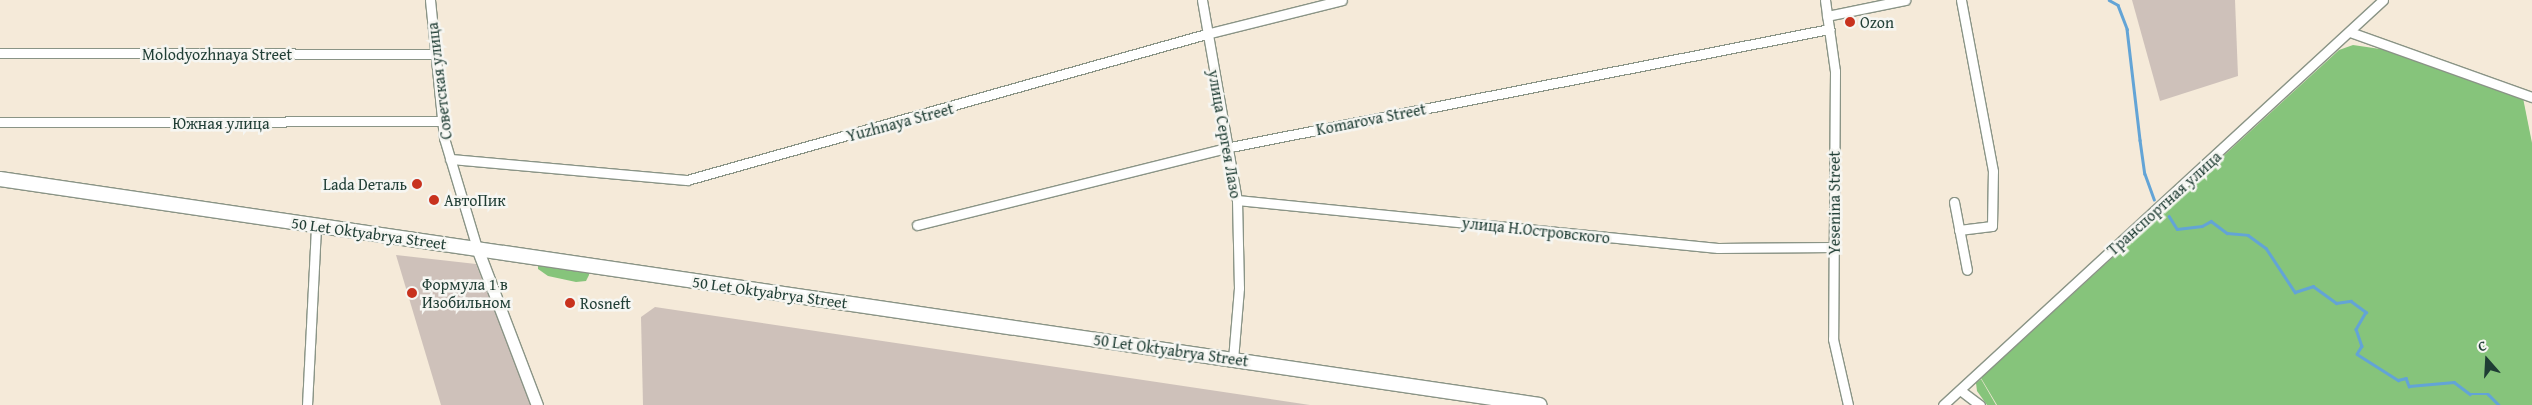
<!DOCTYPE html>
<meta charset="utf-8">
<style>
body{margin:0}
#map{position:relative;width:2532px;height:405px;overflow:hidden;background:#f5ead9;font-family:"Gentium Book Plus",serif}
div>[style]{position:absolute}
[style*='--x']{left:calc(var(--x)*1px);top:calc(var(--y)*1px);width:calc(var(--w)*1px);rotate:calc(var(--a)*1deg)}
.industrial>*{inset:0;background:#cec1ba}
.green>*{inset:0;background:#86c47b}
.stream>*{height:2.5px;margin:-1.25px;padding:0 1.25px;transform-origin:1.25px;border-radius:1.25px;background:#63a4d6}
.roads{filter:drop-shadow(1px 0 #8a9486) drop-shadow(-1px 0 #8a9486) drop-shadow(0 1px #8a9486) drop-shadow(0 -1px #8a9486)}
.minor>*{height:9px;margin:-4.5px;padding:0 4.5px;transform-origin:4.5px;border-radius:4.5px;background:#fff}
.tertiary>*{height:11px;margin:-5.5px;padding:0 5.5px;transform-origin:5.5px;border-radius:5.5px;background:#fff}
.primary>*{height:14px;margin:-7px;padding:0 7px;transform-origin:7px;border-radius:7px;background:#fff}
.dots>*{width:14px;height:14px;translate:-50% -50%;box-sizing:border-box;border:2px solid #f6f6f2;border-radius:50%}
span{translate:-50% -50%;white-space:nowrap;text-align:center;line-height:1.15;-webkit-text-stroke:5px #f6f6f2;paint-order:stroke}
.poi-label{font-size:16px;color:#1f3d34}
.left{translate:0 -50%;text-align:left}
.right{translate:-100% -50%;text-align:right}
.street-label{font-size:16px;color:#1f3d34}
.north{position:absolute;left:2462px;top:335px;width:50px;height:50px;-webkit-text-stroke:4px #f6f6f2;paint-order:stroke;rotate:341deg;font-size:14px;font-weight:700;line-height:20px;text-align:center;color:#1f3d34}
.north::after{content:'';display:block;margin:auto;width:18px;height:22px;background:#1f3d34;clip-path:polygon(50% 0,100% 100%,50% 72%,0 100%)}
</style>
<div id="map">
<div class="industrial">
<div style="clip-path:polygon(2132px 0,2235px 0,2238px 76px,2160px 101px)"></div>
<div style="clip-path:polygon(396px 255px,476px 264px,532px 405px,441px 405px)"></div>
<div style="clip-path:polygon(655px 307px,1310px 405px,643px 405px,641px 317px)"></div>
</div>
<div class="green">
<div style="clip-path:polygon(2353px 45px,2387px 50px,2523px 98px,2532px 143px,2532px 405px,1997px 405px,1981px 378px,2339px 50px)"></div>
<div style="clip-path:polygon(538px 265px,589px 273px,589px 275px,586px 281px,576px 282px,548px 276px,538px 269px)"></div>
<div style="clip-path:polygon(1981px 379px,1996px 405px,1987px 405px,1977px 391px,1976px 383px)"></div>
</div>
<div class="stream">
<div style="--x:2109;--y:0;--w:10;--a:29"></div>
<div style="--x:2118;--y:5;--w:26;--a:69"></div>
<div style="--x:2127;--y:29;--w:112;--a:83.3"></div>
<div style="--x:2140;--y:140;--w:34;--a:82"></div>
<div style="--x:2145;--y:174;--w:27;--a:70"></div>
<div style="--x:2169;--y:216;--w:15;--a:58"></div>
<div style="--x:2177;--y:229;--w:25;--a:-7"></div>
<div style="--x:2202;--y:226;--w:10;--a:-29"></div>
<div style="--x:2211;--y:221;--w:20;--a:37"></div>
<div style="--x:2227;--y:233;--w:21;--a:5"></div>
<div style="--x:2248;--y:235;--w:22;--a:36"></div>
<div style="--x:2266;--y:248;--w:53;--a:56.6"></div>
<div style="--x:2295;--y:292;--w:19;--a:-18"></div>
<div style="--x:2313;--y:286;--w:29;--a:36"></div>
<div style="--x:2336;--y:303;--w:15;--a:-8"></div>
<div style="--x:2351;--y:301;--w:19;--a:36"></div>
<div style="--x:2366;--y:312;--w:20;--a:120"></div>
<div style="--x:2356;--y:329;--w:18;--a:71"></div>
<div style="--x:2362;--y:346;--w:9;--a:122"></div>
<div style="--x:2357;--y:354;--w:49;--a:32.4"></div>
<div style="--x:2398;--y:380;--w:8;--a:-14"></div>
<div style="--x:2406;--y:378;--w:9;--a:69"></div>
<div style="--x:2409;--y:386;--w:45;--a:-5.1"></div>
<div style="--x:2454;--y:382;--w:20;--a:37"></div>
<div style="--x:2470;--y:394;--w:18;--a:0"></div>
<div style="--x:2488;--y:394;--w:16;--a:45"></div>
</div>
<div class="roads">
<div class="minor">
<div style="--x:430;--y:0;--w:139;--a:84.2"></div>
<div style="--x:444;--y:138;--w:115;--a:73.3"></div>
<div style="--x:1202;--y:0;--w:203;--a:80.1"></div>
<div style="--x:1237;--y:200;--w:88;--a:88.7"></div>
<div style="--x:1239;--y:288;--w:71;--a:94.8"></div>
<div style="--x:1825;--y:0;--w:72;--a:82"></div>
<div style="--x:1835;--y:71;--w:268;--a:90.4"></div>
<div style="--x:1833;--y:339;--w:68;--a:77.2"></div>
<div style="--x:1827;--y:16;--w:80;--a:-11.6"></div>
<div style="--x:2350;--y:32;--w:193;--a:19.7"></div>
<div style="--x:0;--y:53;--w:434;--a:0.1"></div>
<div style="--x:0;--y:122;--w:442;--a:-0.1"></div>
<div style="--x:450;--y:159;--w:238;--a:5.1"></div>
<div style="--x:687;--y:180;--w:539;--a:-15.71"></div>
<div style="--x:1206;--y:34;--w:140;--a:-14"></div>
<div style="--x:1237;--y:200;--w:483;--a:5.7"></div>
<div style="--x:1718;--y:248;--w:117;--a:-0.5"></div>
<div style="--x:1954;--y:202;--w:69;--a:79.2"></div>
<div style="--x:917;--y:225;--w:323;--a:-14"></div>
<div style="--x:1230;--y:147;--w:611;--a:-11.14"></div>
<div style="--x:1959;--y:230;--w:33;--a:-7"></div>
<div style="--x:1992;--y:226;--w:55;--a:-89"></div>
<div style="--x:1993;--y:171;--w:174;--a:-100.6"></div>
<div style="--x:1960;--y:390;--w:25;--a:37"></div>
<div style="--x:307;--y:405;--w:180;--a:-87.1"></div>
<div style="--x:1943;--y:405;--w:598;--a:-42.63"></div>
</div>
<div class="tertiary">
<div style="--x:477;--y:248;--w:168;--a:69.1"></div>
</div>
<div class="primary">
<div style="--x:0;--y:179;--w:1556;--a:8.35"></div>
</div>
</div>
<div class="dots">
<div style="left:1850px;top:22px;background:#c8321e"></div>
<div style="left:417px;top:184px;background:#c8321e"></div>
<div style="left:434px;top:200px;background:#c8321e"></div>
<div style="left:412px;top:293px;background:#c8321e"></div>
<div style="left:570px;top:303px;background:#c8321e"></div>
</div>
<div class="poi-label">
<span class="left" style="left:1860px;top:22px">Ozon</span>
<span class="right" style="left:407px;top:184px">Lada Dеталь</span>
<span class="left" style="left:444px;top:200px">АвтоПик</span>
<span class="left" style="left:422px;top:293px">Формула 1 в<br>Изобильном</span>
<span class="left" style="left:580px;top:303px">Rosneft</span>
</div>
<div class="street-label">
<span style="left:217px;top:54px">Molodyozhnaya Street</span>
<span style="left:439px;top:81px;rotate:-97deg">Советская улица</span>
<span style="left:1371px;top:119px;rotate:-11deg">Komarova Street</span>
<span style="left:900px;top:122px;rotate:-15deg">Yuzhnaya Street</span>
<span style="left:221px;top:123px">Южная улица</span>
<span style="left:1225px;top:134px;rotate:80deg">улица Сергея Лазо</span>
<span style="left:1834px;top:203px;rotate:-90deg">Yesenina Street</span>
<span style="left:2164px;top:203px;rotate:-42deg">Транспортная улица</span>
<span style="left:1536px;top:230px;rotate:6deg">улица Н.Островского</span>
<span style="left:369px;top:233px;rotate:8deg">50 Let Oktyabrya Street</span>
<span style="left:770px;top:292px;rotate:8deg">50 Let Oktyabrya Street</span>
<span style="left:1171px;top:350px;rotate:8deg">50 Let Oktyabrya Street</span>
</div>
<div class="north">С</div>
</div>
